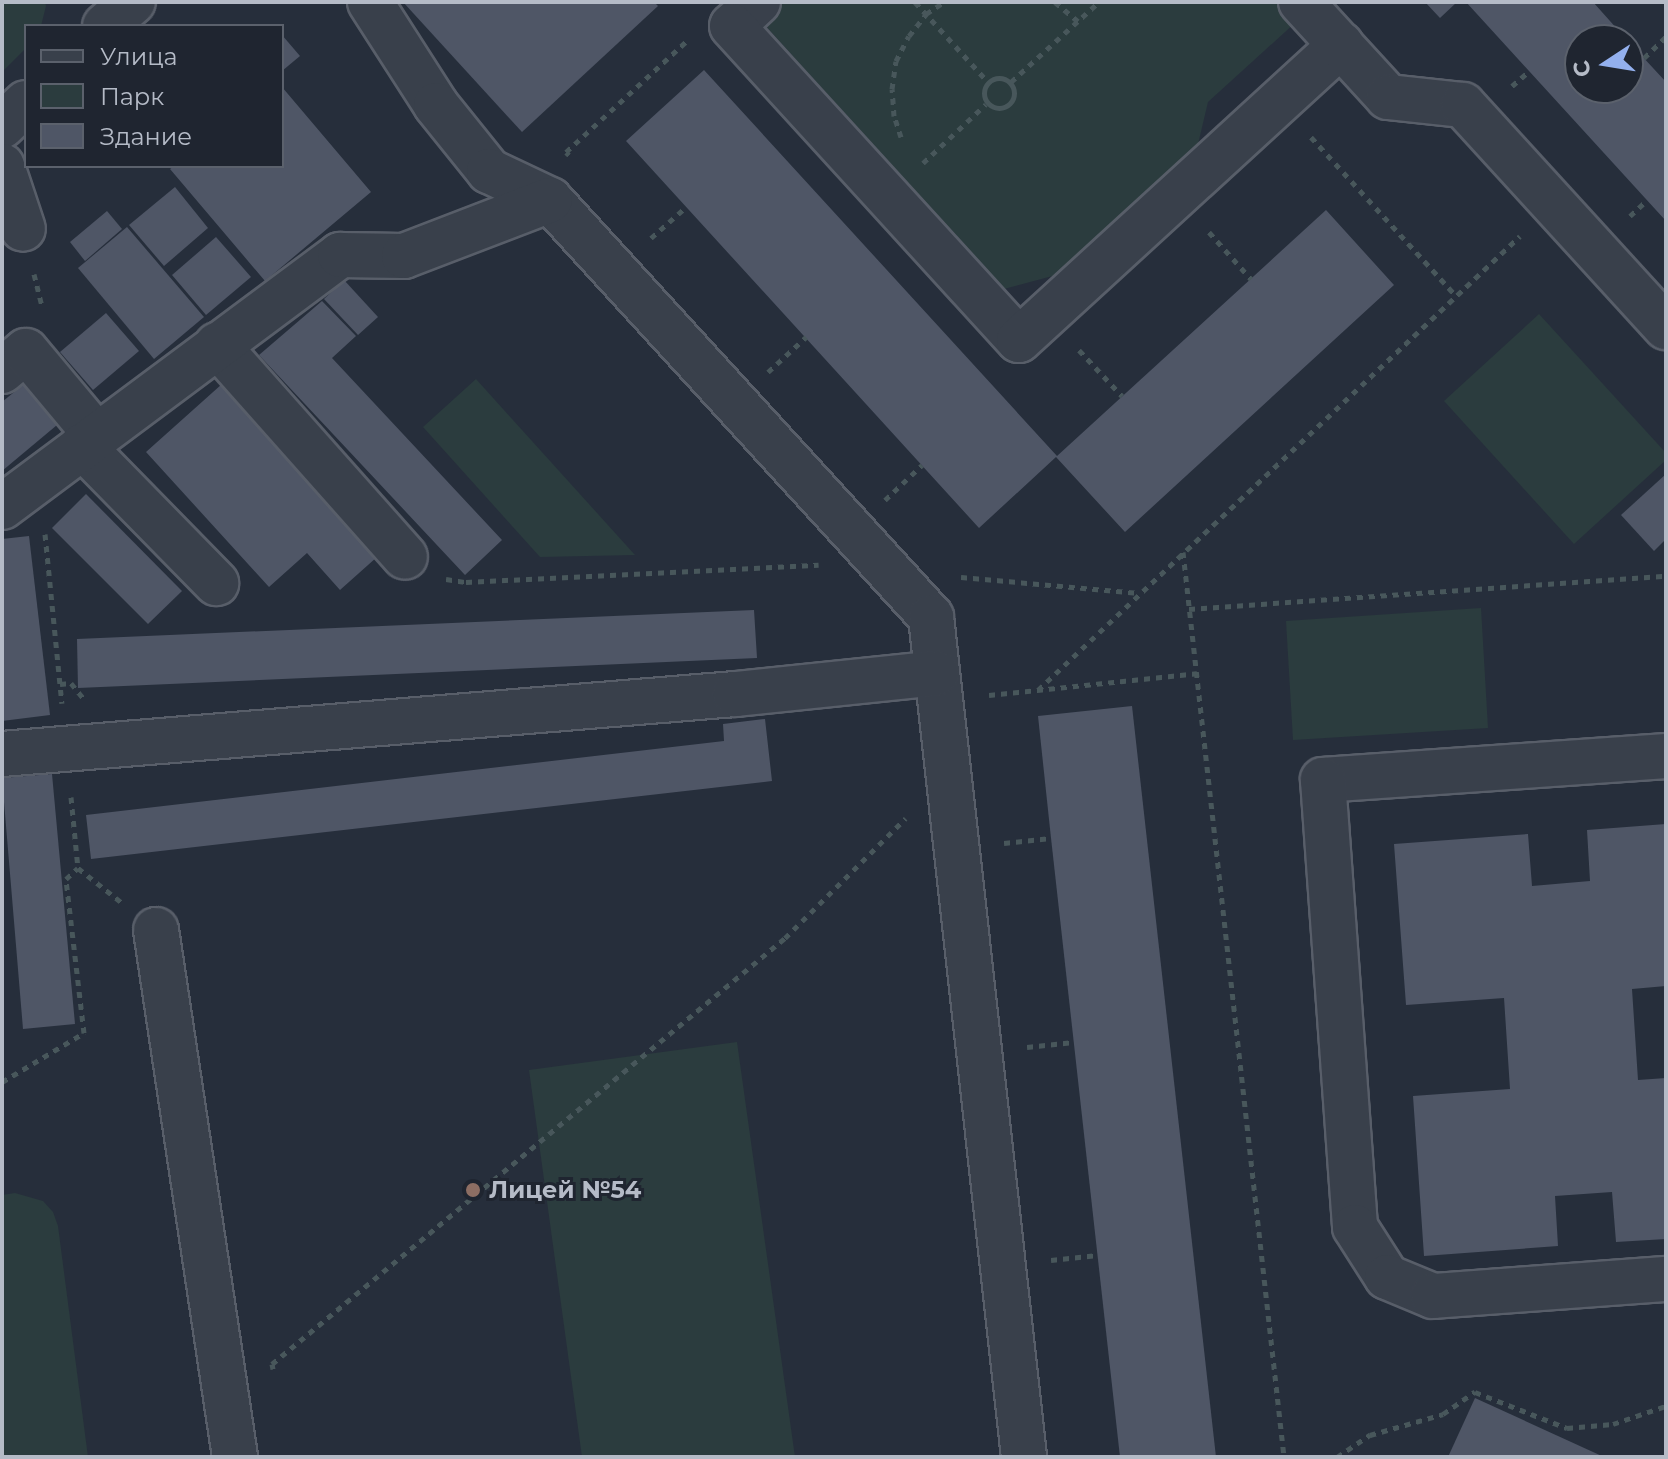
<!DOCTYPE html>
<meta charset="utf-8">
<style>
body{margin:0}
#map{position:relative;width:1668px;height:1459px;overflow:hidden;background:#262e3b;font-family:Montserrat,sans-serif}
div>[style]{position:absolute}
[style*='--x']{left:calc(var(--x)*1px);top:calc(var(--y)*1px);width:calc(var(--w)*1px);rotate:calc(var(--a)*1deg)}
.green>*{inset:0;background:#2b3c3e}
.building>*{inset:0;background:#4f5666}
.path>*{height:5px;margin-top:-2.5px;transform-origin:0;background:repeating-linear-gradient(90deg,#48575b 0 6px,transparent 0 12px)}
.path>.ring{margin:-2.5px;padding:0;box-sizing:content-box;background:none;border:5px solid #48575b;border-radius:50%}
.roads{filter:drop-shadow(2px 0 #585e69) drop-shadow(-2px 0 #585e69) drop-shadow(0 2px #585e69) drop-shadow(0 -2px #585e69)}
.minor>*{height:44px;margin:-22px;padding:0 22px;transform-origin:22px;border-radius:22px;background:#39404b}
.dots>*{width:22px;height:22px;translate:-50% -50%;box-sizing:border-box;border:4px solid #1f2530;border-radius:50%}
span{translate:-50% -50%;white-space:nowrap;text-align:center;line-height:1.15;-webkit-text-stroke:6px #1f2530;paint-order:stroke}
.poi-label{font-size:24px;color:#b5bbc7;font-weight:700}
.left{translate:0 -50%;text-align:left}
.frame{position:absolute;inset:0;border:4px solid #b5bbc7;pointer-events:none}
.legend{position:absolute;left:24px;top:24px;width:260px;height:144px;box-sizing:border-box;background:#1f2530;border:2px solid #5b616c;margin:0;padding:10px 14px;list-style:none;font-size:24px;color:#b5bbc7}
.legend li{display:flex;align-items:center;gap:16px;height:40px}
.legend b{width:40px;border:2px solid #5b616c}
.north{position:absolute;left:1564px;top:24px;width:80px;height:80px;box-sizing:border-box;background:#1f2530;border:2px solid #5b616c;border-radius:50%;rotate:258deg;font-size:22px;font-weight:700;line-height:32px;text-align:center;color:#b5bbc7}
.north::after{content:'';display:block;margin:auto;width:28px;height:36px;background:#93b0ee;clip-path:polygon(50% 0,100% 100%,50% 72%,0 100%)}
</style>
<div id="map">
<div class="green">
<div style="clip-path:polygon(2px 2px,45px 2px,46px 6px,41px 26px,26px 26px,26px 48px,4px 70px)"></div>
<div style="clip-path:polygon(781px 2px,1277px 2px,1296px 22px,1208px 102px,1194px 161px,1075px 270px,1004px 289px,761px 21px)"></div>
<div style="clip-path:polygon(1539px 314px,1666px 453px,1666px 460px,1574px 544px,1444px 401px)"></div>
<div style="clip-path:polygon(476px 379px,635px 555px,540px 557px,423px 427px)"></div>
<div style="clip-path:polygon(1481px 608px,1488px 728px,1293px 740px,1286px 621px)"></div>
<div style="clip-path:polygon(737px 1042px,795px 1457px,582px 1457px,529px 1070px)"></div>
<div style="clip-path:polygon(15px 1193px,43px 1201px,53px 1212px,58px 1226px,88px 1457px,2px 1457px,2px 1195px)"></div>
</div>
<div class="building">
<div style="clip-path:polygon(403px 2px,654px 2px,658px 6px,522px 132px)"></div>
<div style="clip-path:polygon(1425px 2px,1457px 2px,1440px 18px)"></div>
<div style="clip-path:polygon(1466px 2px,1593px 2px,1627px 40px,1580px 40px,1580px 88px,1628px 88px,1628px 41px,1666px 82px,1666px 221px)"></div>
<div style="clip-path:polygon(282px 35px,300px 56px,282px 71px)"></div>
<div style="clip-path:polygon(704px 70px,1057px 456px,1326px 210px,1394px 285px,1125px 532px,1056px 457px,979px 528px,626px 141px)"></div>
<div style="clip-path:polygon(282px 87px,371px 192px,265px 281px,170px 169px,174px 166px,282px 166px)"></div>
<div style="clip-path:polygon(175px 187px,208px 228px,164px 266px,129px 225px)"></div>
<div style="clip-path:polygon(107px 211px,122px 229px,85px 261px,70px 242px)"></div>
<div style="clip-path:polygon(127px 227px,204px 317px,154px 359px,78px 268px)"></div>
<div style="clip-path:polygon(216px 237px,251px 277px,206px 315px,172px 275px)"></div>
<div style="clip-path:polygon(344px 280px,378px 317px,358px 335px,324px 299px)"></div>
<div style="clip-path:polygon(322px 301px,356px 336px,332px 358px,502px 540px,465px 575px,259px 355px)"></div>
<div style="clip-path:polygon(106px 313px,139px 351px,93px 390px,60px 352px)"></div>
<div style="clip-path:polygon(30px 379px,63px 420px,2px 471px,2px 402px)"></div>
<div style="clip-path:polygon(222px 384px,377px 557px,340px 590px,307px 553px,269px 587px,146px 452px)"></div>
<div style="clip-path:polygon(1666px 474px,1666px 539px,1654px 551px,1621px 515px)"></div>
<div style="clip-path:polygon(86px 494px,182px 591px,148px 624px,52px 528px)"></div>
<div style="clip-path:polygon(29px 536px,50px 715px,2px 721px,2px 539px)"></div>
<div style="clip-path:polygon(754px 610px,757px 658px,78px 688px,77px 639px)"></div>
<div style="clip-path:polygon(1132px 706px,1216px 1457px,1120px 1457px,1051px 838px,1038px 716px)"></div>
<div style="clip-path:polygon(765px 719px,772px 781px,91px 859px,86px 815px,724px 741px,723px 724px)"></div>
<div style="clip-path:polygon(52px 774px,75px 1024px,23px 1029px,2px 778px)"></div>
<div style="clip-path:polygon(1666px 824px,1666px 986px,1632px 989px,1638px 1080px,1666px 1078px,1666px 1239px,1616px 1242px,1612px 1192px,1555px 1196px,1558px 1246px,1424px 1256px,1413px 1096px,1510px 1089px,1504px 998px,1406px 1005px,1394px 844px,1528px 834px,1532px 886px,1590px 881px,1587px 830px)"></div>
<div style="clip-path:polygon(1475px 1398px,1604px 1457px,1448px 1457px)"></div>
</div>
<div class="path">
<div style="--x:915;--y:2;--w:108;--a:47.6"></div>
<div style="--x:1055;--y:2;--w:30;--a:40"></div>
<div style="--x:1644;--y:58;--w:30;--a:-44"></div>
<div class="ring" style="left:984px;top:78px;width:25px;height:25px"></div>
<div style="--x:1011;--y:82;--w:119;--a:-42.3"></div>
<div style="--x:1512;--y:86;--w:23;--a:-41"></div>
<div style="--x:901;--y:137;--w:22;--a:-108"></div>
<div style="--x:894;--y:116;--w:27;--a:-94"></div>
<div style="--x:892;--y:89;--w:28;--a:-82"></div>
<div style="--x:896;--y:61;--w:28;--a:-63"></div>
<div style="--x:909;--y:36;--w:28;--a:-52"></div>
<div style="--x:926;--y:14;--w:22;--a:-34"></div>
<div style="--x:1311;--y:137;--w:215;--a:47.6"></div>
<div style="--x:569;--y:155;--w:4;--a:-135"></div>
<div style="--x:566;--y:152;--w:166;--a:-42.6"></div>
<div style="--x:923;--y:163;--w:86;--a:-43.1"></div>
<div style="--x:1630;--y:216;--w:23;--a:-43"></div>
<div style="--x:1209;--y:232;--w:63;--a:48.2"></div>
<div style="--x:651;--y:238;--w:47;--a:-41.5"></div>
<div style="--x:34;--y:274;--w:34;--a:76"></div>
<div style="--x:1079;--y:350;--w:63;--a:46.9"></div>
<div style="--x:768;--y:372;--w:52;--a:-42.6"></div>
<div style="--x:885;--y:500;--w:51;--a:-43.4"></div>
<div style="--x:45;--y:534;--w:170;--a:84.3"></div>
<div style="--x:1183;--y:552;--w:911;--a:83.63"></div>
<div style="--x:961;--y:577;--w:179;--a:5.1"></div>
<div style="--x:446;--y:579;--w:20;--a:9"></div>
<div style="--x:466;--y:582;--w:353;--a:-2.8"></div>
<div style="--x:1189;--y:609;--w:478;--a:-4"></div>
<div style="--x:60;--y:684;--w:11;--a:-5"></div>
<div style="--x:71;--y:683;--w:22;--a:51"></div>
<div style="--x:1038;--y:690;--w:662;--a:-43.29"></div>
<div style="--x:989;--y:695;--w:209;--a:-6"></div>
<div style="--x:71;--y:797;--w:71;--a:84.4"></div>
<div style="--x:78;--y:868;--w:55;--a:38.3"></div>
<div style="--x:1004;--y:843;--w:47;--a:-6.1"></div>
<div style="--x:1027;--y:1047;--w:47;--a:-6.1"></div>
<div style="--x:2;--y:1082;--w:96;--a:-30.9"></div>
<div style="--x:84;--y:1033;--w:155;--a:-96.7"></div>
<div style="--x:66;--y:879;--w:16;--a:-43"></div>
<div style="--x:1051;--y:1260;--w:47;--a:-6.1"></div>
<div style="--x:273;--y:1369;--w:5;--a:-101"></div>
<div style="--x:272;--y:1364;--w:667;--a:-39.71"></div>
<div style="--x:785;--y:938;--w:170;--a:-44.8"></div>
<div style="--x:1337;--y:1457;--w:40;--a:-34"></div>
<div style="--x:1370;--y:1435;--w:76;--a:-16"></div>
<div style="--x:1443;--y:1414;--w:39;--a:-35"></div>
<div style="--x:1475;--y:1392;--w:99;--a:21.4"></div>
<div style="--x:1567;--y:1428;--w:46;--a:-5"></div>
<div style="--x:1613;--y:1424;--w:56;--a:-18.8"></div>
</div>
<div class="roads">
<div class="minor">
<div style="--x:370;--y:2;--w:122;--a:57.3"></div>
<div style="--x:436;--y:105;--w:85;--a:51.2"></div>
<div style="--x:489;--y:171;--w:68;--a:25.4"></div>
<div style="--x:550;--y:200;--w:565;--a:47.58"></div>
<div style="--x:931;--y:617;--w:845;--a:83.68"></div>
<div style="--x:758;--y:2;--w:35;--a:137"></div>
<div style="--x:732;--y:26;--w:425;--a:47.6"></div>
<div style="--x:1019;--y:340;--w:437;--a:-42.5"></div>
<div style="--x:1301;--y:2;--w:129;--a:47.5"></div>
<div style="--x:1388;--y:97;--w:75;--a:6.1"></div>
<div style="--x:1463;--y:105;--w:301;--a:47.6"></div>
<div style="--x:105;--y:26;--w:37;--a:-41"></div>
<div style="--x:2;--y:126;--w:33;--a:-44"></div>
<div style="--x:2;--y:166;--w:66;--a:71.6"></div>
<div style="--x:217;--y:345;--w:283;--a:48.4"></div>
<div style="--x:2;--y:371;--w:31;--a:-40"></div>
<div style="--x:26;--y:351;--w:111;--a:50.1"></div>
<div style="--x:82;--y:446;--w:192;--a:45.6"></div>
<div style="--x:2;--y:507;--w:422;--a:-36.7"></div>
<div style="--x:340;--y:255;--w:64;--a:0.9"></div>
<div style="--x:404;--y:256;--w:156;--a:-21"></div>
<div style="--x:2;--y:754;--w:735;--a:-4.68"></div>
<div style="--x:735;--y:694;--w:203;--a:-5.9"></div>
<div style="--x:1666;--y:756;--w:344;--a:176"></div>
<div style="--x:1323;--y:780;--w:448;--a:85.9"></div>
<div style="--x:1355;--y:1227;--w:59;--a:57.4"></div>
<div style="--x:1387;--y:1277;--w:50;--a:22.4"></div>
<div style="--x:1433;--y:1296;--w:234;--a:-4.2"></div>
<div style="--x:156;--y:930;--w:533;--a:81.47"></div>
</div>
</div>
<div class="dots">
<div style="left:473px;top:1190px;background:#8d6e63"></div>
</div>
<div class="poi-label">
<span class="left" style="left:489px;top:1190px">Лицей №54</span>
</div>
<div class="frame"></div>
<ul class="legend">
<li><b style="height:10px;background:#39404b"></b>Улица</li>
<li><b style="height:22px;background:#2b3c3e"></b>Парк</li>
<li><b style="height:22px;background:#4f5666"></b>Здание</li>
</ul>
<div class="north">С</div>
</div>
